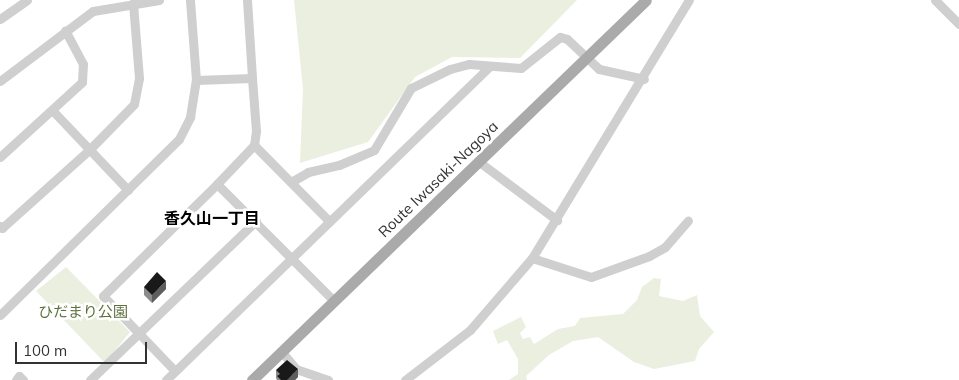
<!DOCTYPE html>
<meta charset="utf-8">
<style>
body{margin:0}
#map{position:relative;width:959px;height:380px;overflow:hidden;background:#fff;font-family:Mulish,"Noto Sans JP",sans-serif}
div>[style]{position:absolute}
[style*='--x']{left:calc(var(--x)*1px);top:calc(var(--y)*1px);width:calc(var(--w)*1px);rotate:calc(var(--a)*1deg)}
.green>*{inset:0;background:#eaefe0}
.minor>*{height:9px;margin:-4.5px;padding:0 4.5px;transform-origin:4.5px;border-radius:4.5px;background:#cfcfcf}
.major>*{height:11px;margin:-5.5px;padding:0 5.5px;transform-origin:5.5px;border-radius:5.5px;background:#aaa}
.wall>*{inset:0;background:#8c8c8c}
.shaded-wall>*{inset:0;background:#5e5e5e}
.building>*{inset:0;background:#191919}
span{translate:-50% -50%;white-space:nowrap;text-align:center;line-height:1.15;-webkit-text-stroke:5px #fff;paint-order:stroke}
.street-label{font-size:15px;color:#323232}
.park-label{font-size:15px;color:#5c713c}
.neighbourhood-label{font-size:16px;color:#000;font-weight:700}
.scale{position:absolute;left:15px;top:342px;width:132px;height:22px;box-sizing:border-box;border:2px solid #323232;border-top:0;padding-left:6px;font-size:15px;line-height:18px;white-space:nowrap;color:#323232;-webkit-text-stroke:4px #fff;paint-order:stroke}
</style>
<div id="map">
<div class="green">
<div style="clip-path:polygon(294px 0,577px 0,520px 58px,452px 57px,415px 77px,368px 142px,300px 163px,303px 89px)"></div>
<div style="clip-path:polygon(66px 267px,130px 332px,105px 363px,36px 291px)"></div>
<div style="clip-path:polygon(654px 278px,661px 279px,659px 296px,683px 301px,697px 295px,700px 316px,714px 332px,699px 349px,695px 361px,654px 369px,634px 362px,598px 337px,573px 341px,549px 355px,526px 376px,527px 380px,509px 380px,518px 374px,518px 359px,507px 340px,498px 344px,493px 331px,521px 317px,526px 327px,520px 333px,523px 339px,530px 337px,534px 344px,558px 329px,575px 326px,580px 318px,623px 314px,637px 300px,642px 287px)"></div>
</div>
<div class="minor">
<div style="--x:247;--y:0;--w:78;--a:86.3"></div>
<div style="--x:935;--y:0;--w:34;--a:45"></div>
<div style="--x:0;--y:19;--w:33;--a:-35"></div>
<div style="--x:196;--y:80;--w:56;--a:-2"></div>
<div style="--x:252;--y:78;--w:53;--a:85.7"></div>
<div style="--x:256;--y:131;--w:14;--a:98"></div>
<div style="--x:254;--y:145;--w:54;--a:133.5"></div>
<div style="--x:217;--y:184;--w:165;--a:45"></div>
<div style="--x:0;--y:81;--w:116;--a:-37"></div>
<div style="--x:93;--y:11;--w:67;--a:-9.5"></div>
<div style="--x:53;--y:111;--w:109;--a:46.5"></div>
<div style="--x:254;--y:145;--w:107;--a:45.4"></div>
<div style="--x:0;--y:157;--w:111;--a:-42.4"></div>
<div style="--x:82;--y:82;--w:18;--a:-87"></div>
<div style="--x:83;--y:64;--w:38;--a:-118"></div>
<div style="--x:478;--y:161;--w:99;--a:36.8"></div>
<div style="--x:291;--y:182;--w:20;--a:-30"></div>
<div style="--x:308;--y:172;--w:32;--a:-13"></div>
<div style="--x:339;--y:165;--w:38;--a:-23"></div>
<div style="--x:374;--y:150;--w:72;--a:-59.2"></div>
<div style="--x:411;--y:88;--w:43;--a:-26"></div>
<div style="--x:450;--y:69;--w:20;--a:-15"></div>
<div style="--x:469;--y:64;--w:52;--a:4.4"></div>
<div style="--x:521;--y:68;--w:50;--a:-38.5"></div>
<div style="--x:560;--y:37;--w:7;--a:16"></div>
<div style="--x:567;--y:39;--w:44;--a:43.2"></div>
<div style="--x:599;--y:69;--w:46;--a:12.5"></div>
<div style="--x:0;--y:226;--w:3;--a:45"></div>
<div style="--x:2;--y:228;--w:117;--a:-41.9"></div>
<div style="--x:89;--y:150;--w:64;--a:-45.6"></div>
<div style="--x:134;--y:104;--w:26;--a:-79"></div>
<div style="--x:139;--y:78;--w:75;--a:-94.6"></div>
<div style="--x:532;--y:258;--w:62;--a:17.9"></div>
<div style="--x:591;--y:277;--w:62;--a:-19.9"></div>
<div style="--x:649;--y:256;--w:18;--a:-29"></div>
<div style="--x:665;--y:247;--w:35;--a:-49"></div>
<div style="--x:0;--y:315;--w:251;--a:-44.5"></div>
<div style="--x:179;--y:139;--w:25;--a:-63"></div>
<div style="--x:190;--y:117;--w:37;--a:-81"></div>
<div style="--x:196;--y:80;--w:80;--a:-94.3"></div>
<div style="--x:281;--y:351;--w:23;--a:50"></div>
<div style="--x:296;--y:369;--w:34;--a:19"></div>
<div style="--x:175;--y:371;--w:104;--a:-133.8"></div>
<div style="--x:103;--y:296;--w:160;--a:-44.5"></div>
<div style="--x:16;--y:380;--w:5;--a:-53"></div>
<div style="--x:19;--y:376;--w:6;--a:45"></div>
<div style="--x:90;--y:380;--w:230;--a:-43.8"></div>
<div style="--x:166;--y:380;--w:451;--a:-44.1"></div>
<div style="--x:405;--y:380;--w:82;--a:-37.6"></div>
<div style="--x:470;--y:330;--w:95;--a:-49.3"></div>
<div style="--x:532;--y:258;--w:302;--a:-58.7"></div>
</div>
<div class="major">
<div style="--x:252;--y:380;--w:547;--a:-43.96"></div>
</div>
<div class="wall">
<div style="clip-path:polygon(144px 287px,166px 289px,152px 303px,144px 295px)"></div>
<div style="clip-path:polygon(276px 370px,298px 377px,295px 380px,277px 380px,276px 378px)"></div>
</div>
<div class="shaded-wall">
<div style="clip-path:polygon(166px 281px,166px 289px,152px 303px,152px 295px)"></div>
<div style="clip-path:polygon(298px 369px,298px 377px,295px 380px,287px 380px)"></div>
</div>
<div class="building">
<div style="clip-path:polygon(157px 272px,166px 281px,152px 295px,144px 287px)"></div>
<div style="clip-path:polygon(287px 360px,298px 369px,287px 380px,281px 380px,277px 376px,280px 374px,276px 370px)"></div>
</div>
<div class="street-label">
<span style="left:438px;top:179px;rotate:-44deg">Route Iwasaki-Nagoya</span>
</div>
<div class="park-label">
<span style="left:83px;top:312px">ひだまり公園</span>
</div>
<div class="neighbourhood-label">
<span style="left:212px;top:218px">香久山一丁目</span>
</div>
<div class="scale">100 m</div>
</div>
